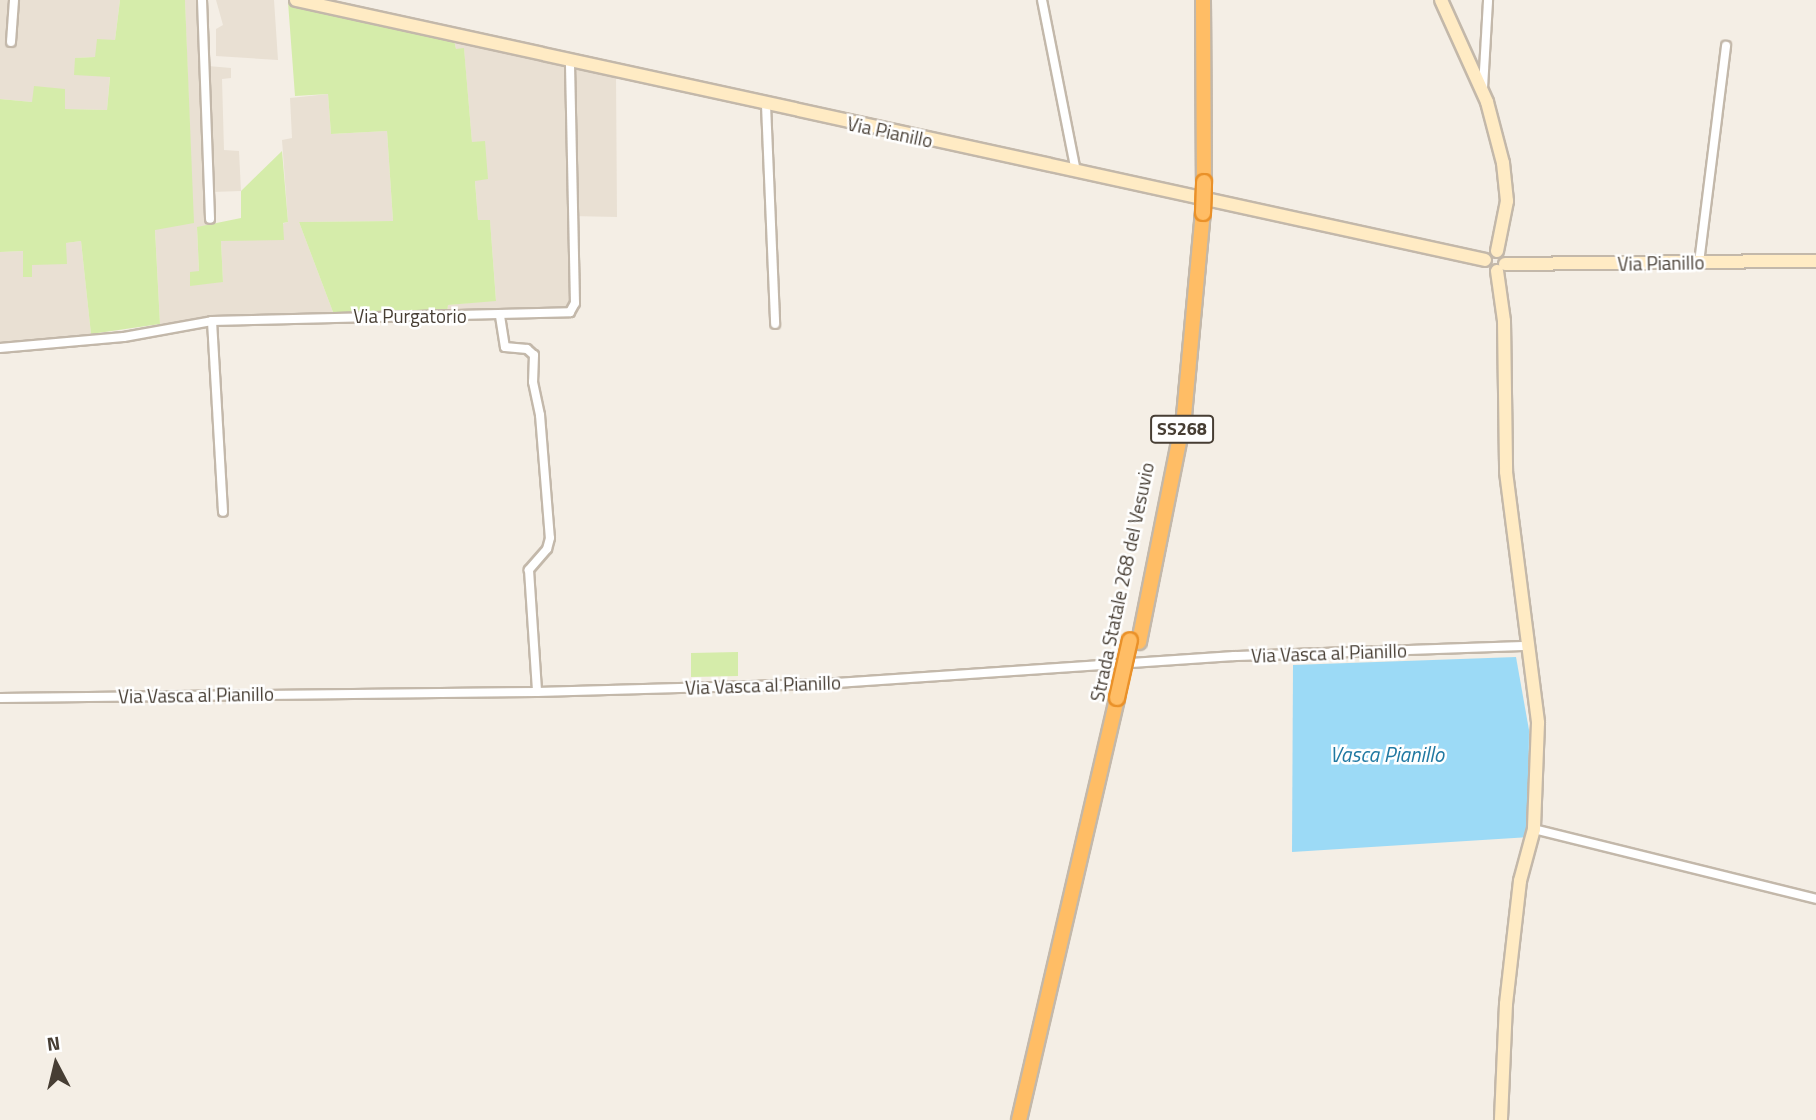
<!DOCTYPE html>
<style>
body{margin:0}
#map{position:relative;width:1816px;height:1120px;overflow:hidden;background:#f4eee5;font-family:"Titillium Web",sans-serif}
div>[style]{position:absolute}
[style*='--x']{left:calc(var(--x)*1px);top:calc(var(--y)*1px);width:calc(var(--w)*1px);rotate:calc(var(--a)*1deg)}
.residential>*{inset:0;background:#e9e0d3}
.green>*{inset:0;background:#d5ecaa}
.water>*{inset:0;background:#9cdaf6}
.roads{filter:drop-shadow(2px 0 #c3b8aa) drop-shadow(-2px 0 #c3b8aa) drop-shadow(0 2px #c3b8aa) drop-shadow(0 -2px #c3b8aa)}
.street>*{height:8px;margin:-4px;padding:0 4px;transform-origin:4px;border-radius:4px;background:#fff}
.secondary>*{height:12px;margin:-6px;padding:0 6px;transform-origin:6px;border-radius:6px;background:#ffebc4}
.highway>*{height:14px;margin:-7px;padding:0 7px;transform-origin:7px;border-radius:7px;background:#ffbd65}
.bridges{filter:drop-shadow(2px 0 #ea9129) drop-shadow(-2px 0 #ea9129) drop-shadow(0 2px #ea9129) drop-shadow(0 -2px #ea9129)}
.highway-bridge>*{height:14px;margin:-7px;padding:0 7px;transform-origin:7px;border-radius:7px;background:#ffbd65}
span{translate:-50% -50%;white-space:nowrap;text-align:center;line-height:1.15;-webkit-text-stroke:5px #fff;paint-order:stroke}
.shield-label span{padding:2px 5px;background:#fff;border:2px solid;border-radius:5px;-webkit-text-stroke-width:0}
.shield-label{font-size:18px;color:#473e34;font-weight:700}
.street-label{font-size:19px;color:#473e34}
.water-label{font-size:21px;color:#2179a2;font-style:italic}
.north{position:absolute;left:21px;top:1029px;width:70px;height:70px;-webkit-text-stroke:5px #fff;paint-order:stroke;rotate:353deg;font-size:19px;font-weight:700;line-height:28px;text-align:center;color:#473e34}
.north::after{content:'';display:block;margin:auto;width:24px;height:32px;background:#473e34;clip-path:polygon(50% 0,100% 100%,50% 72%,0 100%)}
</style>
<div id="map">
<div class="residential">
<div style="clip-path:polygon(0 0,120px 0,115px 40px,95px 57px,76px 58px,110px 76px,107px 110px,65px 109px,65px 90px,32px 102px,0 99px)"></div>
<div style="clip-path:polygon(185px 0,205px 0,208px 66px,231px 68px,231px 78px,222px 79px,224px 150px,239px 151px,241px 191px,212px 192px,213px 227px,197px 228px,199px 271px,223px 282px,221px 241px,288px 222px,282px 140px,292px 138px,290px 98px,328px 94px,331px 134px,387px 131px,393px 221px,299px 222px,333px 312px,160px 324px,155px 229px,193px 222px)"></div>
<div style="clip-path:polygon(216px 0,274px 0,278px 60px,216px 56px,216px 29px,223px 25px)"></div>
<div style="clip-path:polygon(454px 40px,616px 75px,617px 217px,571px 216px,572px 301px,567px 310px,447px 313px,448px 305px,496px 300px,490px 221px,478px 221px,475px 180px,485px 142px,472px 142px,464px 49px,456px 49px)"></div>
<div style="clip-path:polygon(81px 241px,91px 334px,0 343px,0 252px,24px 251px,23px 277px,32px 277px,32px 265px,66px 243px)"></div>
</div>
<div class="green">
<div style="clip-path:polygon(120px 0,185px 0,194px 223px,155px 230px,160px 324px,91px 334px,81px 241px,66px 243px,67px 264px,32px 265px,32px 277px,23px 277px,23px 251px,0 252px,0 99px,32px 102px,34px 86px,65px 89px,65px 109px,107px 110px,110px 77px,74px 75px,75px 58px,95px 57px,97px 39px,115px 40px)"></div>
<div style="clip-path:polygon(288px 2px,454px 40px,456px 49px,464px 48px,472px 142px,485px 141px,488px 179px,475px 181px,478px 220px,490px 220px,496px 301px,448px 305px,447px 313px,333px 312px,299px 222px,393px 221px,387px 131px,331px 134px,328px 94px,295px 96px)"></div>
<div style="clip-path:polygon(282px 151px,288px 222px,283px 223px,284px 240px,221px 241px,223px 282px,190px 286px,190px 272px,199px 271px,197px 227px,241px 218px,241px 191px)"></div>
<div style="clip-path:polygon(738px 652px,738px 676px,691px 677px,691px 653px)"></div>
</div>
<div class="water">
<div style="clip-path:polygon(1516px 657px,1529px 730px,1528px 837px,1292px 852px,1293px 665px)"></div>
</div>
<div class="roads">
<div class="street">
<div style="--x:202;--y:0;--w:219;--a:87.9"></div>
<div style="--x:1042;--y:0;--w:175;--a:78.8"></div>
<div style="--x:11;--y:42;--w:42;--a:-85.9"></div>
<div style="--x:1483;--y:88;--w:88;--a:-86.7"></div>
<div style="--x:766;--y:105;--w:219;--a:87.6"></div>
<div style="--x:1699;--y:263;--w:219;--a:-82.9"></div>
<div style="--x:500;--y:316;--w:31;--a:81"></div>
<div style="--x:505;--y:347;--w:22;--a:5"></div>
<div style="--x:527;--y:349;--w:9;--a:41"></div>
<div style="--x:534;--y:355;--w:27;--a:92"></div>
<div style="--x:533;--y:382;--w:34;--a:78"></div>
<div style="--x:540;--y:415;--w:123;--a:85.4"></div>
<div style="--x:550;--y:538;--w:11;--a:105"></div>
<div style="--x:547;--y:549;--w:28;--a:131"></div>
<div style="--x:529;--y:570;--w:122;--a:86.2"></div>
<div style="--x:212;--y:321;--w:191;--a:86.7"></div>
<div style="--x:0;--y:348;--w:124;--a:-5.1"></div>
<div style="--x:124;--y:337;--w:89;--a:-10.3"></div>
<div style="--x:212;--y:321;--w:358;--a:-1.4"></div>
<div style="--x:570;--y:312;--w:10;--a:-61"></div>
<div style="--x:575;--y:303;--w:241;--a:-91.2"></div>
<div style="--x:0;--y:698;--w:537;--a:-0.64"></div>
<div style="--x:537;--y:692;--w:285;--a:-1.6"></div>
<div style="--x:822;--y:684;--w:413;--a:-3.9"></div>
<div style="--x:1234;--y:656;--w:292;--a:-2"></div>
<div style="--x:1534;--y:829;--w:291;--a:13.9"></div>
</div>
<div class="secondary">
<div style="--x:296;--y:0;--w:1217;--a:12.33"></div>
<div style="--x:1441;--y:0;--w:112;--a:65.7"></div>
<div style="--x:1487;--y:102;--w:63;--a:75.3"></div>
<div style="--x:1503;--y:163;--w:38;--a:84"></div>
<div style="--x:1507;--y:201;--w:51;--a:101.3"></div>
<div style="--x:1505;--y:264;--w:311;--a:-0.6"></div>
<div style="--x:1497;--y:271;--w:50;--a:82"></div>
<div style="--x:1504;--y:321;--w:151;--a:89.2"></div>
<div style="--x:1506;--y:472;--w:253;--a:82.7"></div>
<div style="--x:1538;--y:723;--w:106;--a:92.2"></div>
<div style="--x:1534;--y:829;--w:54;--a:105.1"></div>
<div style="--x:1520;--y:881;--w:124;--a:96.5"></div>
<div style="--x:1506;--y:1004;--w:116;--a:92.5"></div>
</div>
<div class="highway">
<div style="--x:1203;--y:0;--w:182;--a:89.7"></div>
<div style="--x:1139;--y:642;--w:230;--a:-78.7"></div>
<div style="--x:1184;--y:416;--w:204;--a:-84.7"></div>
<div style="--x:1019;--y:1120;--w:433;--a:-76.9"></div>
</div>
</div>
<div class="bridges">
<div class="highway-bridge">
<div style="--x:1203;--y:213;--w:31;--a:-88"></div>
<div style="--x:1117;--y:698;--w:59;--a:-77.4"></div>
</div>
</div>
<div class="shield-label">
<span style="left:1182px;top:429px">SS268</span>
</div>
<div class="street-label">
<span style="left:890px;top:132px;rotate:12deg">Via Pianillo</span>
<span style="left:1661px;top:263px;rotate:-1deg">Via Pianillo</span>
<span style="left:410px;top:316px">Via Purgatorio</span>
<span style="left:1122px;top:582px;rotate:-78deg">Strada Statale 268 del Vesuvio</span>
<span style="left:1329px;top:653px;rotate:-2deg">Via Vasca al Pianillo</span>
<span style="left:763px;top:685px;rotate:-2deg">Via Vasca al Pianillo</span>
<span style="left:196px;top:695px;rotate:-1deg">Via Vasca al Pianillo</span>
</div>
<div class="water-label">
<span style="left:1387px;top:754px">Vasca Pianillo</span>
</div>
<div class="north">N</div>
</div>
